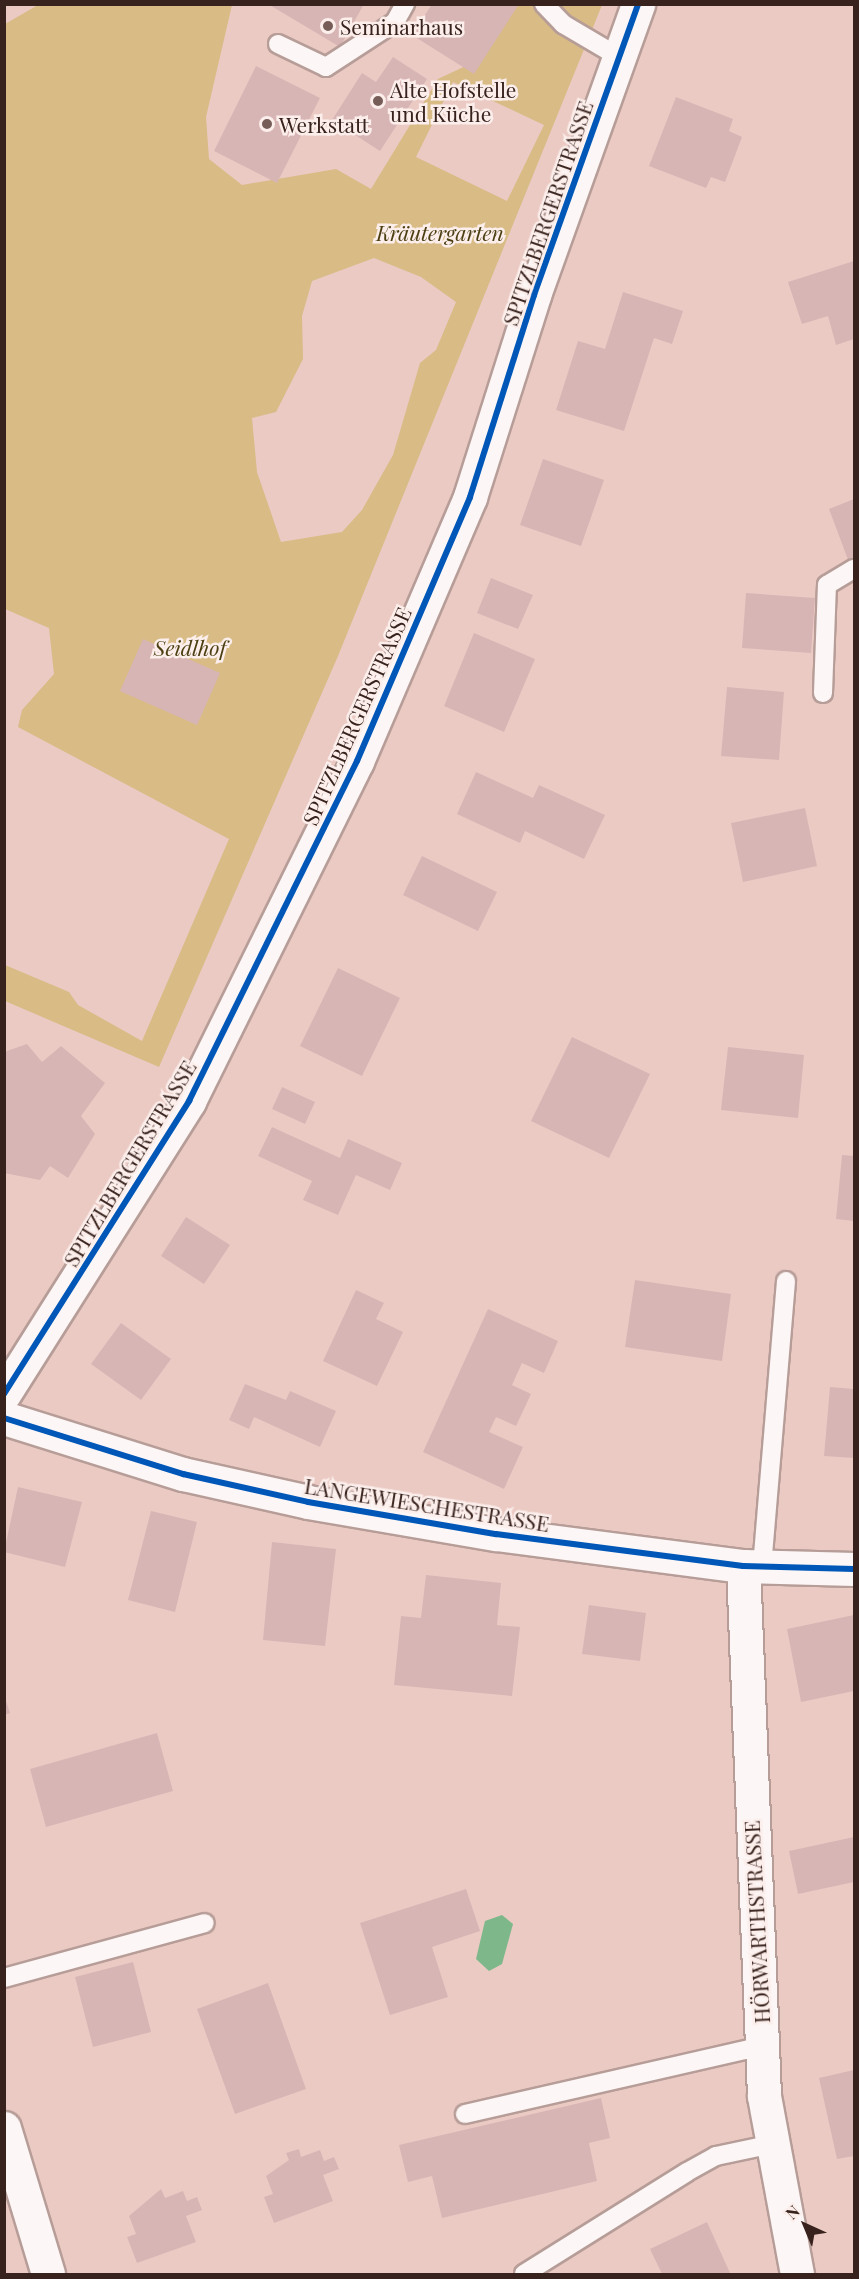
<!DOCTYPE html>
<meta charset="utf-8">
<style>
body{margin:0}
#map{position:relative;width:859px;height:2279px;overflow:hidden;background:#ebcac3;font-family:"Playfair Display",serif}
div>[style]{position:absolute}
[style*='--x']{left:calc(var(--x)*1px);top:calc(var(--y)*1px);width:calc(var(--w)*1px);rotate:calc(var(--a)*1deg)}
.green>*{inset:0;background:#d8bb85}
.water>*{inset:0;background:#7db78a}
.building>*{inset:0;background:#d8b5b5}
.roads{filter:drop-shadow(2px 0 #b79d98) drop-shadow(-2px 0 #b79d98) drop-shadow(0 2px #b79d98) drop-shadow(0 -2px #b79d98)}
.lane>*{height:18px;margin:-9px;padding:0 9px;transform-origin:9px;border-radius:9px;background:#fcf7f6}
.street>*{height:33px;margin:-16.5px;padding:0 16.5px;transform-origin:16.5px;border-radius:16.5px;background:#fcf7f6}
.cycleway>*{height:6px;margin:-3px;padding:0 3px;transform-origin:3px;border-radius:3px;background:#0057b8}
.dots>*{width:16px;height:16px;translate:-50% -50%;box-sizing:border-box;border:3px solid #fbeeeb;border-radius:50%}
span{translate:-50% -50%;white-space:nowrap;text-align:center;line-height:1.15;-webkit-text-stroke:5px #fbeeeb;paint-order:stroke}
.poi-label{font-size:21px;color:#38221d}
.left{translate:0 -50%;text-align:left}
.street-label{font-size:21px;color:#38221d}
.park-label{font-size:21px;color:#4b3e11;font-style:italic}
.frame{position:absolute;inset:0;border:6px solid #38221d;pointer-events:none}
.north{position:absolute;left:775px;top:2195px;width:60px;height:60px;-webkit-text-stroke:4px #fbeeeb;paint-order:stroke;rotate:316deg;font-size:16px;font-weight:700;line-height:24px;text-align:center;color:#38221d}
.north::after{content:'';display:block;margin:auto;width:21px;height:27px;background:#38221d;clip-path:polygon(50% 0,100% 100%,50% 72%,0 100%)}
</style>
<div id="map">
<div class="green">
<div style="clip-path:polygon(evenodd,38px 5px,232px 5px,206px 117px,209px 159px,242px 185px,336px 169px,371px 189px,438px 79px,474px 62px,504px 5px,602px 5px,338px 656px,159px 1067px,5px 1001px,5px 965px,69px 992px,78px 1005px,142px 1041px,229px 839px,18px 727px,22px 710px,54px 674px,49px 628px,5px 609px,5px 24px,38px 5px,453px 82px,544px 125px,507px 201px,416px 157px,453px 82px,38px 5px,374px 258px,421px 277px,456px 302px,436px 350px,420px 363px,393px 455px,362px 510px,342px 532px,281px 542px,257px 472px,252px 418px,276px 412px,303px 359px,302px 316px,312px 281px,374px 258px)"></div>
</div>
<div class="water">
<div style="clip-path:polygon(502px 1915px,513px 1924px,502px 1964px,489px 1971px,476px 1959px,485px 1921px)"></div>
</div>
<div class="building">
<div style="clip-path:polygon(268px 4px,364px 4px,340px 47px)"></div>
<div style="clip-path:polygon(432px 4px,519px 4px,474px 74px,412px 35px)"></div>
<div style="clip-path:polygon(393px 57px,427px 79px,380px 151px,332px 120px,362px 73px,376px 82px)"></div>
<div style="clip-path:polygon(256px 66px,320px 98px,277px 183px,214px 151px)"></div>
<div style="clip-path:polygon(676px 97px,733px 119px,729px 131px,742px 137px,725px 182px,711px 177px,706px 188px,649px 166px)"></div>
<div style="clip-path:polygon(854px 261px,854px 339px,836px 345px,828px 316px,802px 324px,788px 282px)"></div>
<div style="clip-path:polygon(623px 292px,683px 311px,672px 344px,654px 338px,624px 431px,556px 410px,578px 341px,605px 349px)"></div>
<div style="clip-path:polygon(543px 459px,604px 480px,581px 546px,520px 525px)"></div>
<div style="clip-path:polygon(854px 499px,854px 563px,850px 565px,829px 509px)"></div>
<div style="clip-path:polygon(491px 578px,533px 595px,518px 629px,477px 613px)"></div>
<div style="clip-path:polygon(746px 593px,815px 598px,811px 653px,742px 648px)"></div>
<div style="clip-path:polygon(474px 633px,535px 659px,504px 732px,444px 706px)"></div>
<div style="clip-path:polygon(143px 639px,220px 673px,197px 725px,120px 691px)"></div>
<div style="clip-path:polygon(727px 687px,784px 692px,779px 760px,721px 756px)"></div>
<div style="clip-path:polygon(476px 772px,533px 798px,539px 785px,605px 815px,584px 859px,525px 831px,520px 843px,457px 814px)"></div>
<div style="clip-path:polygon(805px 808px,817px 866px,743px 882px,731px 823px)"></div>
<div style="clip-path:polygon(422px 856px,497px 892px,478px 931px,403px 895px)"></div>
<div style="clip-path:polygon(338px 968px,400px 998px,362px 1076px,300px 1046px)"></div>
<div style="clip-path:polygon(572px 1037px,650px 1074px,609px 1158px,531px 1121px)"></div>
<div style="clip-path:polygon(27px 1044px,42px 1062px,61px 1046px,105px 1083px,81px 1116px,95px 1134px,68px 1178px,50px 1166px,40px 1180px,4px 1173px,4px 1052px)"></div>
<div style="clip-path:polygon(728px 1047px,804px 1055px,798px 1118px,721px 1110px)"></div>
<div style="clip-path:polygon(282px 1087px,315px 1102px,305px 1124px,272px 1109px)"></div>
<div style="clip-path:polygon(272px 1127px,340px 1158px,348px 1139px,402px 1163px,390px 1190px,356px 1175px,338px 1215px,303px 1200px,312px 1181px,258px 1156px)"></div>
<div style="clip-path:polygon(842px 1155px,854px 1156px,854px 1221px,836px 1219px)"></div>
<div style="clip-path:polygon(186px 1217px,230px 1245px,204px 1284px,161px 1256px)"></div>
<div style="clip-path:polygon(635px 1280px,731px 1294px,722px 1361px,625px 1347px)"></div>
<div style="clip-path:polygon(356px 1290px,384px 1303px,376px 1319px,403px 1332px,377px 1386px,323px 1361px)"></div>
<div style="clip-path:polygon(488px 1309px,558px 1341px,544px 1373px,522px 1363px,512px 1385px,531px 1394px,516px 1426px,496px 1417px,489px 1432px,523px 1447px,504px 1489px,423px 1452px)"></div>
<div style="clip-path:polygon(121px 1323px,171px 1359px,141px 1400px,91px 1364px)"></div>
<div style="clip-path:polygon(245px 1384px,286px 1400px,290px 1391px,336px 1411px,320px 1447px,254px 1417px,249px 1429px,229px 1420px)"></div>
<div style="clip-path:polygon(830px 1387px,854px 1389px,854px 1458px,824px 1456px)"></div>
<div style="clip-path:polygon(18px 1487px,82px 1502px,65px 1567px,4px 1552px)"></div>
<div style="clip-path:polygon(151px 1511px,197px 1522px,175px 1612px,128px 1600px)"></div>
<div style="clip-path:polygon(272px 1542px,336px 1549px,325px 1646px,263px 1640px)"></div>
<div style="clip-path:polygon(426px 1575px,501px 1583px,497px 1625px,520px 1627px,512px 1696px,394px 1685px,401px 1616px,421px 1618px)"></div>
<div style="clip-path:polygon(589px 1605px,646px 1613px,640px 1661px,582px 1654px)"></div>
<div style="clip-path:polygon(854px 1615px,854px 1691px,801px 1702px,787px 1629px)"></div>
<div style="clip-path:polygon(4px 1695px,10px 1713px,4px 1715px)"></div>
<div style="clip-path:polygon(157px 1733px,173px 1791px,46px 1827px,30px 1769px)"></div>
<div style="clip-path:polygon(854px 1837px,854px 1882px,798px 1894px,789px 1851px)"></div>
<div style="clip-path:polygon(466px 1889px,480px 1931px,432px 1947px,448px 1997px,390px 2015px,360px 1923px)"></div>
<div style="clip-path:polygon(133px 1962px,151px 2032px,93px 2047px,75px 1977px)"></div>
<div style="clip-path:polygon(268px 1983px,306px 2089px,235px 2114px,197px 2009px)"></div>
<div style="clip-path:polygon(854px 2070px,854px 2156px,837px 2159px,819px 2078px)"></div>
<div style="clip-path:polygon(601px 2098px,610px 2138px,589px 2143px,597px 2181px,442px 2218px,432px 2176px,408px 2182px,399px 2145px)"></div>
<div style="clip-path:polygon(299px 2149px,301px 2157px,320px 2150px,324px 2161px,334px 2157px,339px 2169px,323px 2175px,333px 2201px,274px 2223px,264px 2197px,273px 2194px,266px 2176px,289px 2160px,286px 2153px)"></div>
<div style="clip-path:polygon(161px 2189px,165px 2198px,183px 2191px,187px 2201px,197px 2197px,202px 2210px,186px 2216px,196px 2242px,137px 2263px,127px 2237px,136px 2234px,129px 2216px)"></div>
<div style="clip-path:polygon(707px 2222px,730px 2273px,662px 2274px,650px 2249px)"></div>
</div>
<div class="roads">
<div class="lane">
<div style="--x:544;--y:4;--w:28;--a:46"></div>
<div style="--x:563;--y:24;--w:65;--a:30.5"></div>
<div style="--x:278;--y:44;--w:53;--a:25.6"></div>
<div style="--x:326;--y:67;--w:82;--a:-33.1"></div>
<div style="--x:395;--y:22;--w:21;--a:-61"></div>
<div style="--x:823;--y:693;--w:108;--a:-87.9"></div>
<div style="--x:827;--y:585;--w:31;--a:-31"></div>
<div style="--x:762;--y:1567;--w:287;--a:-85.2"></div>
<div style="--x:4;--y:1978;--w:208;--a:-15.3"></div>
<div style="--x:465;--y:2114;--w:305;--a:-12.9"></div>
<div style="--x:524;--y:2274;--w:192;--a:-32"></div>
<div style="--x:687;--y:2172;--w:33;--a:-29"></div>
<div style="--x:716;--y:2156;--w:58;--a:-11.9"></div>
</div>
<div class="street">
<div style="--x:4;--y:1394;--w:347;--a:-57.7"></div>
<div style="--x:189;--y:1101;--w:379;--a:-63.7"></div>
<div style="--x:357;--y:761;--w:287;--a:-66.8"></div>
<div style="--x:470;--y:497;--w:212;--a:-72.4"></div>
<div style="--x:534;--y:295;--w:309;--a:-70.3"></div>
<div style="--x:4;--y:1418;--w:188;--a:17.4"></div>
<div style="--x:183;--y:1474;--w:128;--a:12.6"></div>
<div style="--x:308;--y:1502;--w:191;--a:9.7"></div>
<div style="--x:496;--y:1534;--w:249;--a:7.4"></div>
<div style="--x:743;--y:1566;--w:111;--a:1.5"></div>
<div style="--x:743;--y:1566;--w:530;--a:87.73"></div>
<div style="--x:764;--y:2096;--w:181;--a:79.5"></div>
<div style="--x:4;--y:2128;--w:152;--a:73.2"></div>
</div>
</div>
<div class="cycleway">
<div style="--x:4;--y:1394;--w:347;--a:-57.7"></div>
<div style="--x:189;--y:1101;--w:379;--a:-63.7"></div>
<div style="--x:357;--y:761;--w:287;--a:-66.8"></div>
<div style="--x:470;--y:497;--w:212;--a:-72.4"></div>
<div style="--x:534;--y:295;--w:309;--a:-70.3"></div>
<div style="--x:4;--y:1418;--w:188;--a:17.4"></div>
<div style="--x:183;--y:1474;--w:128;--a:12.6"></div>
<div style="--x:308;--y:1502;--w:191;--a:9.7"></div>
<div style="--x:496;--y:1534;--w:249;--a:7.4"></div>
<div style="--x:743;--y:1566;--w:111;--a:1.5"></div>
</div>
<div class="dots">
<div style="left:328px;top:26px;background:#775d57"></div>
<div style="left:378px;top:101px;background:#775d57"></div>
<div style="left:267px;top:124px;background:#775d57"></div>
</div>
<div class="poi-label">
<span class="left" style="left:340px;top:26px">Seminarhaus</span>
<span class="left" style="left:390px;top:101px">Alte Hofstelle<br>und Küche</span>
<span class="left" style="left:279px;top:124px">Werkstatt</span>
</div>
<div class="street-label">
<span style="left:547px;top:213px;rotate:-71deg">SPITZLBERGERSTRASSE</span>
<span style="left:356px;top:716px;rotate:-66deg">SPITZLBERGERSTRASSE</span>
<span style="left:129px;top:1163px;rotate:-59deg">SPITZLBERGERSTRASSE</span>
<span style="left:427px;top:1504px;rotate:9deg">LANGEWIESCHESTRASSE</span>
<span style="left:756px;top:1922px;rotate:-93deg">HÖRWARTHSTRASSE</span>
</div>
<div class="park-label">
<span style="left:440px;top:232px">Kräutergarten</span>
<span style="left:190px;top:647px">Seidlhof</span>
</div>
<div class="frame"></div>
<div class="north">N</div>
</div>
